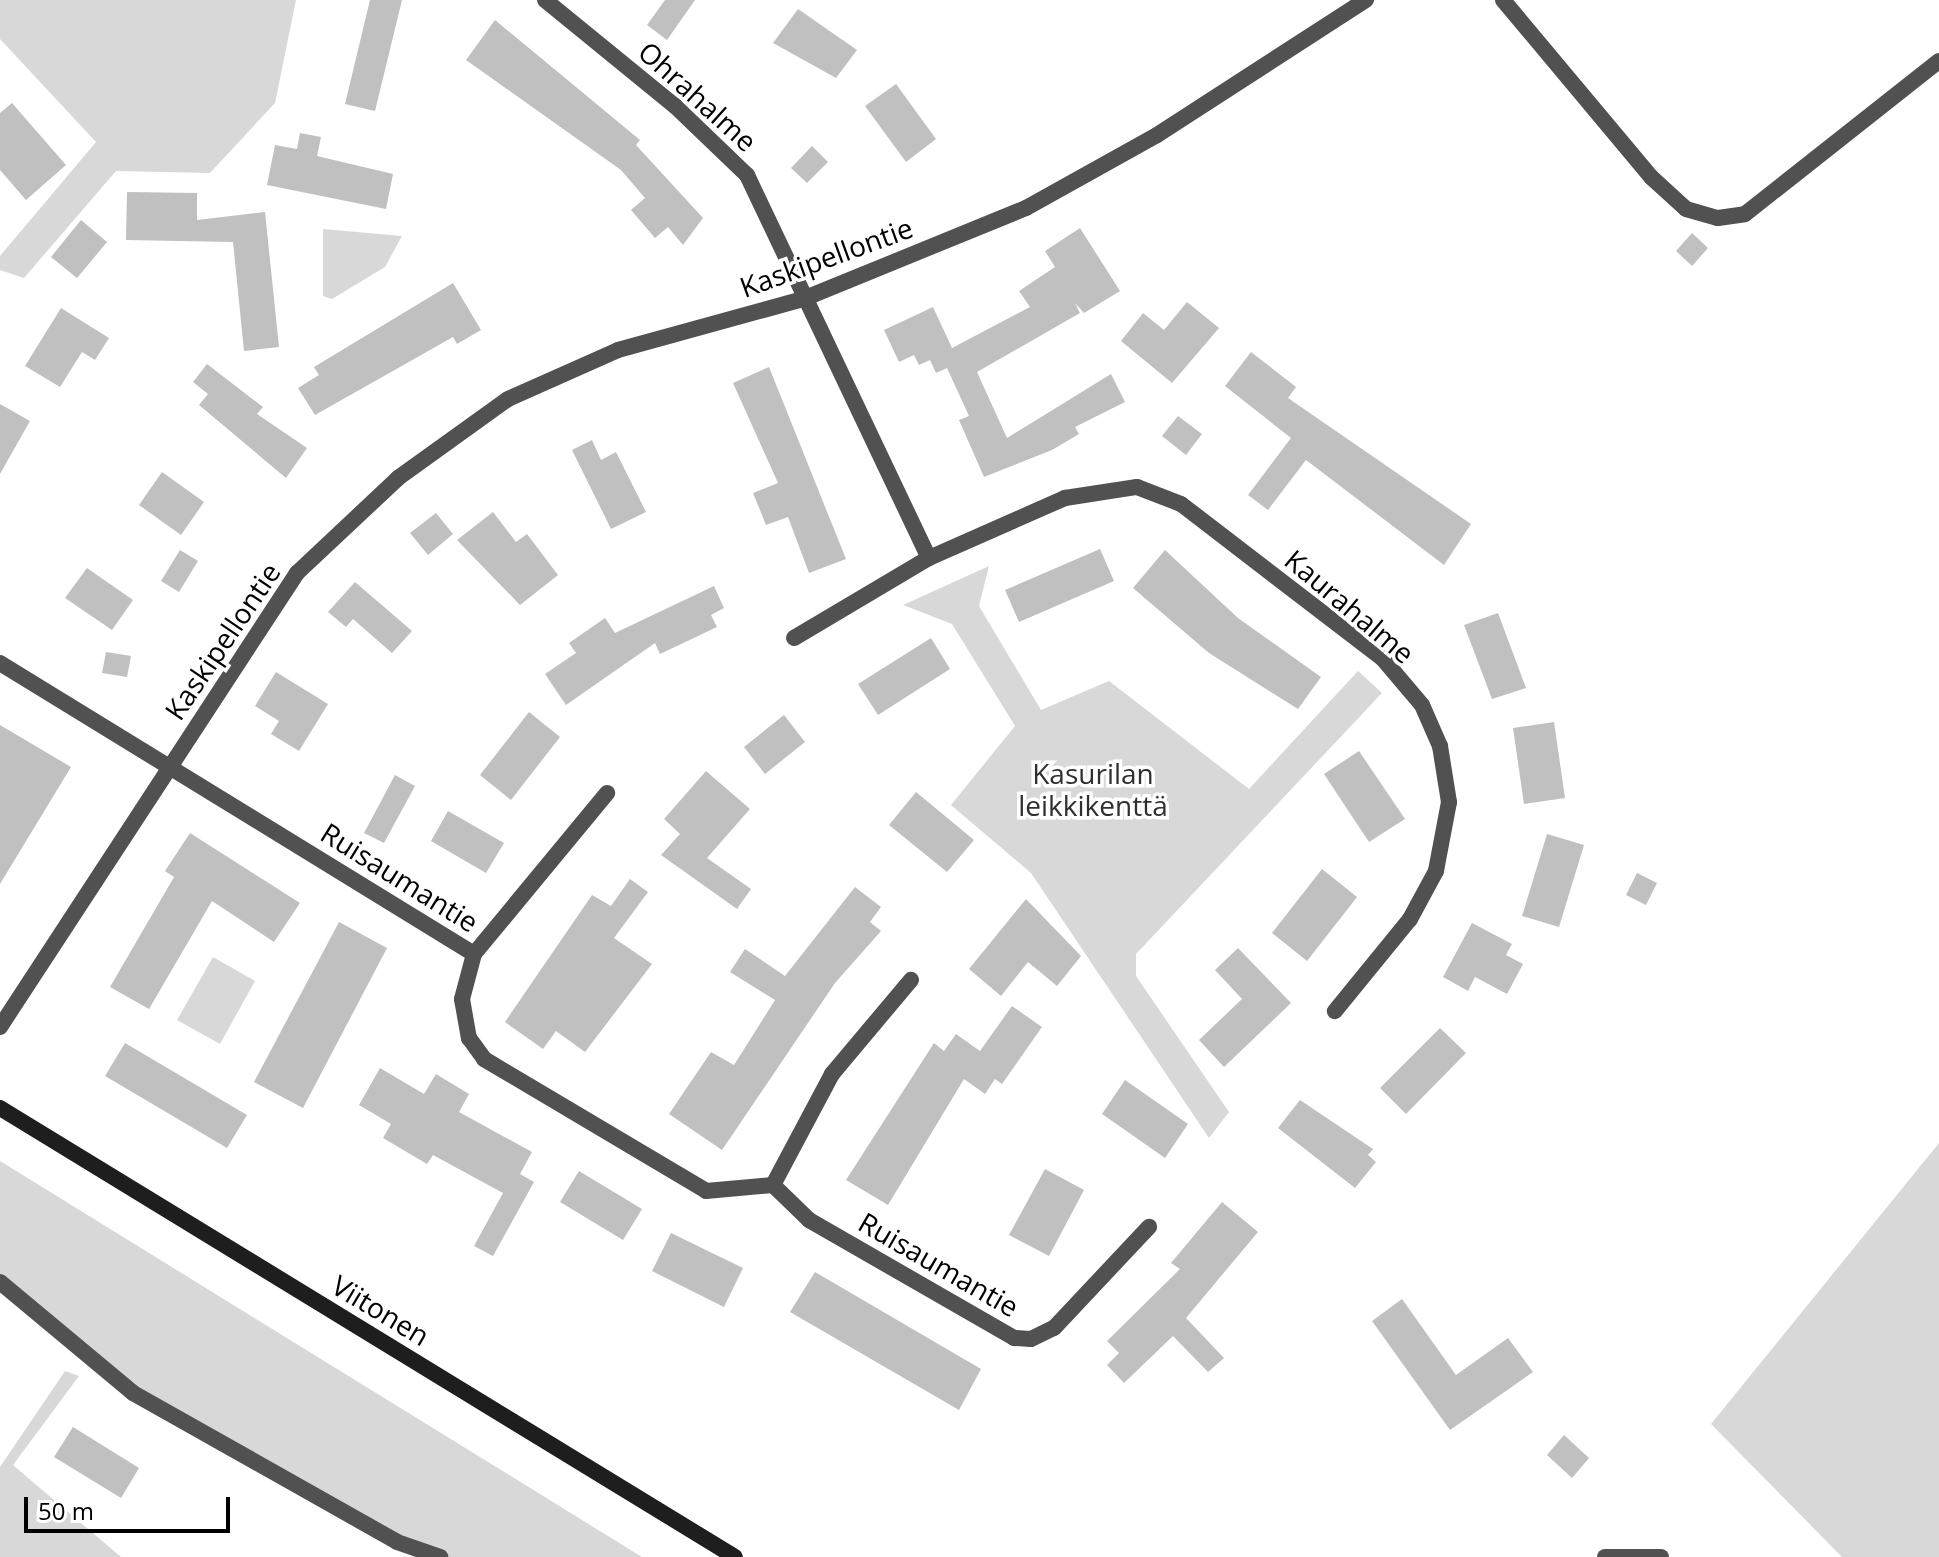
<!DOCTYPE html>
<meta charset="utf-8">
<style>
body{margin:0}
#map{position:relative;width:1939px;height:1557px;overflow:hidden;background:#fff;font-family:"Open Sans",sans-serif}
div>[style]{position:absolute}
[style*='--x']{left:calc(var(--x)*1px);top:calc(var(--y)*1px);width:calc(var(--w)*1px);rotate:calc(var(--a)*1deg)}
.green>*{inset:0;background:#d8d8d8}
.building>*{inset:0;background:#c0c0c0}
.lane>*{height:16px;margin:-8px;padding:0 8px;transform-origin:8px;border-radius:8px;background:#515151}
.street>*{height:16px;margin:-8px;padding:0 8px;transform-origin:8px;border-radius:8px;background:#515151}
.secondary>*{height:16px;margin:-8px;padding:0 8px;transform-origin:8px;border-radius:8px;background:#1e1e1e}
span{translate:-50% -50%;white-space:nowrap;text-align:center;line-height:1.15;-webkit-text-stroke:7px #fff;paint-order:stroke}
.street-label{font-size:28px;color:#000}
.park-label{font-size:28px;color:#2f2f2f}
.scale{position:absolute;left:24px;top:1497px;width:206px;height:36px;box-sizing:border-box;border:4px solid #000;border-top:0;padding-left:10px;font-size:24px;line-height:28px;white-space:nowrap;color:#000;-webkit-text-stroke:6px #fff;paint-order:stroke}
</style>
<div id="map">
<div class="green">
<div style="clip-path:polygon(0 0,296px 0,275px 103px,210px 173px,116px 171px,24px 278px,0 270px,0 256px,96px 142px,0 39px)"></div>
<div style="clip-path:polygon(323px 229px,402px 236px,385px 267px,332px 299px,323px 296px)"></div>
<div style="clip-path:polygon(989px 566px,979px 606px,1041px 710px,1109px 681px,1249px 789px,1358px 671px,1382px 693px,1136px 954px,1136px 976px,1229px 1112px,1209px 1138px,1031px 873px,951px 805px,1015px 726px,952px 624px,903px 605px)"></div>
<div style="clip-path:polygon(213px 957px,255px 981px,220px 1044px,177px 1020px)"></div>
<div style="clip-path:polygon(1939px 1143px,1939px 1557px,1842px 1557px,1711px 1424px)"></div>
<div style="clip-path:polygon(0 1161px,642px 1557px,440px 1557px,133px 1393px,0 1282px)"></div>
<div style="clip-path:polygon(65px 1371px,79px 1376px,13px 1465px,121px 1557px,0 1557px,0 1467px)"></div>
</div>
<div class="building">
<div style="clip-path:polygon(370px 0,402px 0,375px 111px,345px 104px)"></div>
<div style="clip-path:polygon(665px 0,695px 0,667px 40px,647px 25px)"></div>
<div style="clip-path:polygon(798px 9px,857px 50px,836px 78px,773px 43px)"></div>
<div style="clip-path:polygon(495px 20px,640px 140px,636px 145px,703px 218px,683px 245px,668px 227px,655px 238px,631px 210px,645px 198px,621px 170px,466px 60px)"></div>
<div style="clip-path:polygon(896px 84px,936px 139px,906px 162px,865px 106px)"></div>
<div style="clip-path:polygon(12px 103px,66px 165px,26px 200px,0 170px,0 113px)"></div>
<div style="clip-path:polygon(300px 133px,321px 137px,317px 156px,393px 174px,386px 209px,267px 185px,275px 145px,297px 149px)"></div>
<div style="clip-path:polygon(812px 146px,828px 162px,807px 183px,791px 168px)"></div>
<div style="clip-path:polygon(127px 192px,197px 193px,197px 220px,265px 212px,279px 347px,244px 351px,233px 242px,126px 240px)"></div>
<div style="clip-path:polygon(81px 220px,107px 242px,77px 278px,51px 257px)"></div>
<div style="clip-path:polygon(1080px 228px,1120px 291px,1084px 313px,1075px 303px,1080px 313px,977px 372px,1007px 438px,1111px 374px,1125px 402px,1075px 427px,1079px 434px,1052px 450px,984px 477px,959px 420px,969px 416px,947px 368px,936px 373px,930px 360px,919px 365px,914px 355px,899px 362px,884px 330px,933px 307px,952px 348px,1030px 307px,1019px 291px,1055px 267px,1045px 251px)"></div>
<div style="clip-path:polygon(1692px 233px,1708px 248px,1692px 266px,1676px 251px)"></div>
<div style="clip-path:polygon(453px 283px,481px 330px,457px 344px,453px 337px,315px 415px,298px 388px,319px 375px,314px 367px)"></div>
<div style="clip-path:polygon(1187px 302px,1219px 328px,1172px 383px,1121px 341px,1143px 313px,1164px 330px)"></div>
<div style="clip-path:polygon(61px 308px,109px 338px,95px 360px,82px 352px,60px 387px,25px 366px)"></div>
<div style="clip-path:polygon(1251px 352px,1296px 387px,1288px 398px,1471px 524px,1444px 565px,1306px 460px,1268px 510px,1248px 495px,1291px 438px,1225px 386px)"></div>
<div style="clip-path:polygon(207px 364px,263px 407px,257px 414px,307px 448px,286px 478px,199px 405px,208px 394px,193px 382px)"></div>
<div style="clip-path:polygon(769px 367px,846px 559px,809px 573px,788px 517px,766px 525px,753px 493px,778px 483px,733px 383px)"></div>
<div style="clip-path:polygon(0 404px,30px 421px,0 474px)"></div>
<div style="clip-path:polygon(1178px 416px,1202px 434px,1186px 455px,1162px 436px)"></div>
<div style="clip-path:polygon(592px 440px,601px 460px,616px 452px,646px 512px,611px 529px,572px 450px)"></div>
<div style="clip-path:polygon(162px 472px,204px 502px,181px 535px,139px 505px)"></div>
<div style="clip-path:polygon(493px 512px,516px 542px,527px 534px,558px 575px,520px 605px,457px 540px)"></div>
<div style="clip-path:polygon(436px 513px,453px 534px,428px 555px,410px 533px)"></div>
<div style="clip-path:polygon(1100px 549px,1114px 581px,1019px 622px,1005px 590px)"></div>
<div style="clip-path:polygon(180px 550px,198px 561px,179px 592px,161px 581px)"></div>
<div style="clip-path:polygon(1165px 550px,1238px 618px,1321px 677px,1298px 709px,1209px 653px,1133px 588px)"></div>
<div style="clip-path:polygon(87px 568px,133px 600px,112px 630px,65px 598px)"></div>
<div style="clip-path:polygon(355px 582px,412px 631px,392px 653px,353px 619px,346px 627px,328px 612px)"></div>
<div style="clip-path:polygon(714px 586px,724px 608px,711px 615px,717px 627px,660px 654px,655px 643px,566px 705px,545px 674px,576px 653px,569px 643px,605px 618px,615px 633px)"></div>
<div style="clip-path:polygon(1498px 613px,1526px 688px,1492px 699px,1464px 625px)"></div>
<div style="clip-path:polygon(931px 638px,950px 669px,878px 715px,858px 684px)"></div>
<div style="clip-path:polygon(106px 652px,131px 656px,127px 677px,102px 673px)"></div>
<div style="clip-path:polygon(276px 672px,328px 704px,299px 751px,271px 734px,279px 721px,255px 706px)"></div>
<div style="clip-path:polygon(529px 712px,560px 737px,511px 800px,480px 775px)"></div>
<div style="clip-path:polygon(784px 715px,805px 742px,765px 774px,744px 747px)"></div>
<div style="clip-path:polygon(1554px 722px,1565px 798px,1524px 804px,1513px 728px)"></div>
<div style="clip-path:polygon(0 725px,71px 767px,0 884px)"></div>
<div style="clip-path:polygon(1359px 751px,1405px 819px,1369px 842px,1324px 774px)"></div>
<div style="clip-path:polygon(706px 771px,750px 809px,707px 858px,751px 889px,737px 909px,661px 855px,680px 834px,664px 819px)"></div>
<div style="clip-path:polygon(395px 775px,415px 786px,384px 843px,364px 833px)"></div>
<div style="clip-path:polygon(916px 792px,974px 840px,947px 872px,889px 825px)"></div>
<div style="clip-path:polygon(448px 811px,504px 843px,486px 873px,431px 841px)"></div>
<div style="clip-path:polygon(190px 833px,300px 903px,274px 942px,212px 901px,149px 1009px,110px 987px,174px 877px,165px 871px)"></div>
<div style="clip-path:polygon(1547px 834px,1584px 845px,1559px 927px,1522px 916px)"></div>
<div style="clip-path:polygon(1322px 869px,1357px 897px,1307px 961px,1272px 933px)"></div>
<div style="clip-path:polygon(1637px 873px,1657px 883px,1646px 905px,1626px 895px)"></div>
<div style="clip-path:polygon(630px 879px,648px 892px,614px 938px,652px 964px,585px 1052px,556px 1031px,543px 1049px,505px 1022px,592px 895px,611px 906px)"></div>
<div style="clip-path:polygon(855px 887px,881px 907px,870px 922px,881px 931px,835px 983px,722px 1150px,669px 1114px,711px 1052px,734px 1065px,775px 1000px,730px 972px,745px 949px,785px 976px)"></div>
<div style="clip-path:polygon(1026px 899px,1081px 956px,1057px 986px,1028px 962px,1001px 996px,969px 969px)"></div>
<div style="clip-path:polygon(339px 922px,387px 948px,303px 1108px,254px 1082px)"></div>
<div style="clip-path:polygon(1472px 923px,1512px 944px,1506px 955px,1523px 964px,1507px 994px,1475px 977px,1468px 991px,1443px 977px)"></div>
<div style="clip-path:polygon(1238px 948px,1291px 1003px,1224px 1067px,1199px 1040px,1242px 999px,1215px 970px)"></div>
<div style="clip-path:polygon(1012px 1006px,1042px 1027px,1002px 1084px,995px 1079px,985px 1094px,964px 1079px,888px 1205px,846px 1180px,934px 1043px,944px 1051px,956px 1034px,980px 1051px)"></div>
<div style="clip-path:polygon(1440px 1028px,1466px 1053px,1406px 1114px,1380px 1088px)"></div>
<div style="clip-path:polygon(125px 1043px,247px 1115px,227px 1148px,105px 1076px)"></div>
<div style="clip-path:polygon(380px 1068px,424px 1094px,436px 1074px,469px 1094px,459px 1112px,532px 1152px,520px 1174px,534px 1182px,493px 1256px,474px 1246px,503px 1193px,433px 1155px,427px 1164px,383px 1138px,391px 1124px,359px 1105px)"></div>
<div style="clip-path:polygon(1125px 1080px,1188px 1124px,1165px 1158px,1102px 1114px)"></div>
<div style="clip-path:polygon(1300px 1100px,1373px 1149px,1368px 1155px,1376px 1162px,1355px 1188px,1278px 1128px)"></div>
<div style="clip-path:polygon(1045px 1169px,1084px 1190px,1049px 1256px,1009px 1235px)"></div>
<div style="clip-path:polygon(579px 1171px,642px 1209px,623px 1240px,560px 1202px)"></div>
<div style="clip-path:polygon(1222px 1202px,1258px 1232px,1186px 1318px,1224px 1358px,1208px 1372px,1173px 1336px,1124px 1383px,1107px 1365px,1119px 1353px,1107px 1341px,1180px 1269px,1171px 1263px)"></div>
<div style="clip-path:polygon(671px 1233px,743px 1268px,724px 1307px,652px 1271px)"></div>
<div style="clip-path:polygon(815px 1272px,981px 1369px,959px 1410px,790px 1312px)"></div>
<div style="clip-path:polygon(1402px 1299px,1456px 1375px,1508px 1338px,1533px 1372px,1450px 1430px,1372px 1321px)"></div>
<div style="clip-path:polygon(73px 1427px,139px 1468px,121px 1498px,54px 1457px)"></div>
<div style="clip-path:polygon(1564px 1435px,1589px 1458px,1572px 1478px,1547px 1455px)"></div>
</div>
<div class="lane">
<div style="--x:1503;--y:0;--w:231;--a:50.1"></div>
<div style="--x:1651;--y:177;--w:47;--a:42.4"></div>
<div style="--x:1686;--y:209;--w:33;--a:16"></div>
<div style="--x:1718;--y:218;--w:27;--a:-8"></div>
<div style="--x:1745;--y:214;--w:247;--a:-38.3"></div>
<div style="--x:1026;--y:208;--w:150;--a:-29.1"></div>
<div style="--x:1157;--y:135;--w:249;--a:-32.9"></div>
</div>
<div class="street">
<div style="--x:545;--y:0;--w:168;--a:39.2"></div>
<div style="--x:675;--y:106;--w:100;--a:43.8"></div>
<div style="--x:747;--y:175;--w:424;--a:64.6"></div>
<div style="--x:794;--y:638;--w:157;--a:-30.7"></div>
<div style="--x:929;--y:558;--w:149;--a:-23.8"></div>
<div style="--x:1065;--y:498;--w:73;--a:-8.7"></div>
<div style="--x:1137;--y:487;--w:47;--a:21.1"></div>
<div style="--x:1181;--y:504;--w:255;--a:37.5"></div>
<div style="--x:1383;--y:659;--w:60;--a:49.7"></div>
<div style="--x:1422;--y:705;--w:45;--a:66.3"></div>
<div style="--x:1440;--y:746;--w:57;--a:80.9"></div>
<div style="--x:1449;--y:802;--w:70;--a:100.7"></div>
<div style="--x:1436;--y:871;--w:55;--a:118.4"></div>
<div style="--x:1410;--y:919;--w:119;--a:129.2"></div>
<div style="--x:0;--y:663;--w:556;--a:31.55"></div>
<div style="--x:474;--y:954;--w:47;--a:104.9"></div>
<div style="--x:462;--y:999;--w:40;--a:80"></div>
<div style="--x:469;--y:1038;--w:26;--a:54"></div>
<div style="--x:484;--y:1059;--w:258;--a:30.7"></div>
<div style="--x:706;--y:1191;--w:67;--a:-5.1"></div>
<div style="--x:773;--y:1185;--w:126;--a:-62"></div>
<div style="--x:832;--y:1074;--w:123;--a:-50"></div>
<div style="--x:474;--y:954;--w:209;--a:-50.4"></div>
<div style="--x:0;--y:1027;--w:543;--a:-56.81"></div>
<div style="--x:297;--y:573;--w:139;--a:-43.2"></div>
<div style="--x:398;--y:478;--w:135;--a:-35.7"></div>
<div style="--x:508;--y:399;--w:120;--a:-24"></div>
<div style="--x:618;--y:350;--w:192;--a:-15.4"></div>
<div style="--x:803;--y:299;--w:241;--a:-22.2"></div>
<div style="--x:773;--y:1185;--w:50;--a:44.2"></div>
<div style="--x:809;--y:1220;--w:237;--a:29.9"></div>
<div style="--x:1014;--y:1338;--w:17;--a:3"></div>
<div style="--x:1031;--y:1339;--w:25;--a:-26"></div>
<div style="--x:1054;--y:1328;--w:139;--a:-46.8"></div>
<div style="--x:0;--y:1282;--w:173;--a:39.8"></div>
<div style="--x:133;--y:1393;--w:303;--a:29.4"></div>
<div style="--x:397;--y:1542;--w:46;--a:19.2"></div>
<div style="--x:1605;--y:1557;--w:56;--a:0"></div>
</div>
<div class="secondary">
<div style="--x:0;--y:1108;--w:861;--a:31.42"></div>
</div>
<div class="street-label">
<span style="left:698px;top:96px;rotate:42deg">Ohrahalme</span>
<span style="left:826px;top:257px;rotate:-20deg">Kaskipellontie</span>
<span style="left:1350px;top:606px;rotate:40deg">Kaurahalme</span>
<span style="left:222px;top:641px;rotate:-56deg">Kaskipellontie</span>
<span style="left:400px;top:877px;rotate:32deg">Ruisaumantie</span>
<span style="left:939px;top:1264px;rotate:30deg">Ruisaumantie</span>
<span style="left:381px;top:1310px;rotate:31deg">Viitonen</span>
</div>
<div class="park-label">
<span style="left:1093px;top:789px">Kasurilan<br>leikkikenttä</span>
</div>
<div class="scale">50 m</div>
</div>
